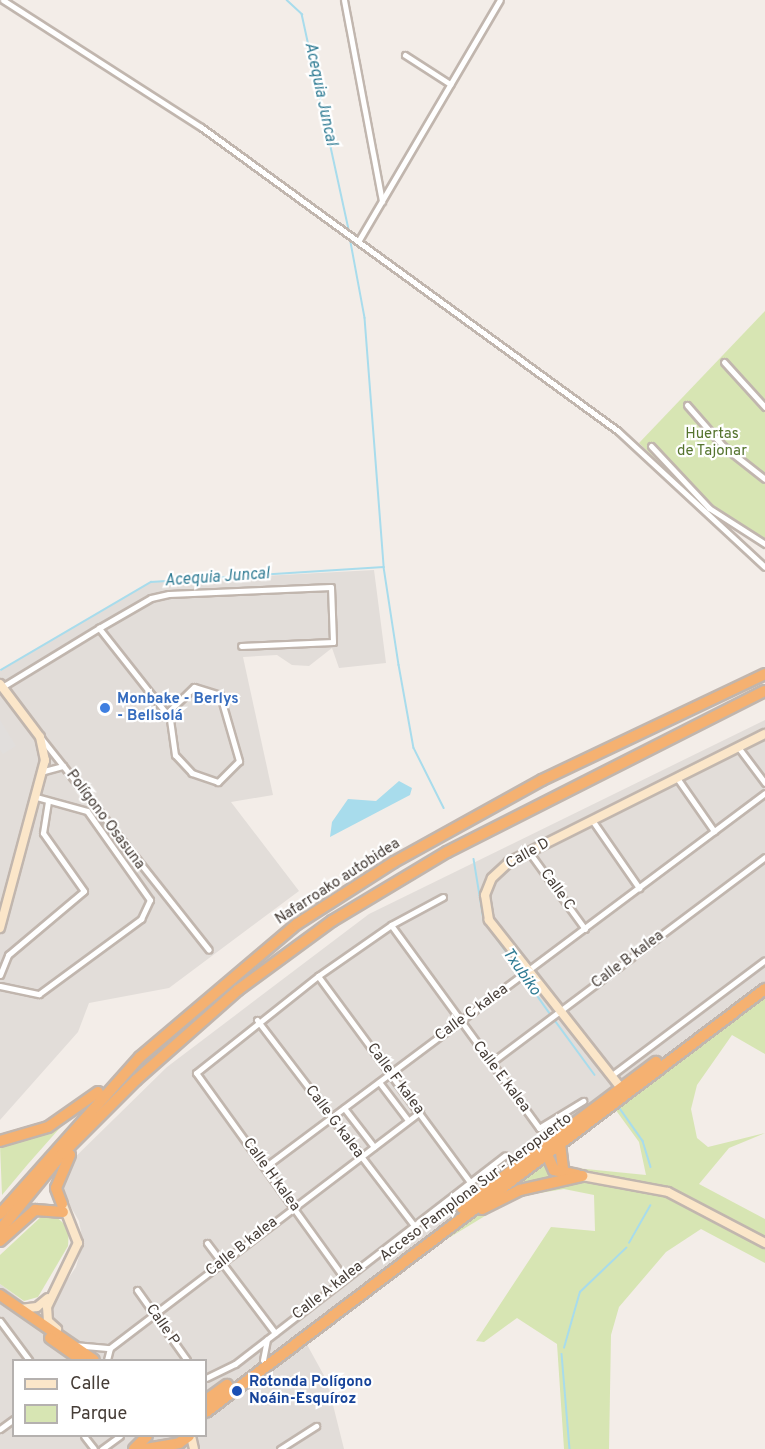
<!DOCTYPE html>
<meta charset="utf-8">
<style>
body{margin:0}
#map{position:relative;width:765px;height:1449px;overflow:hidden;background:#f3ede8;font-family:Overpass,sans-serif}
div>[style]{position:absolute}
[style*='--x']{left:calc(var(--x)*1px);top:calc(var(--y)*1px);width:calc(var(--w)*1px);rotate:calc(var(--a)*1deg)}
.industrial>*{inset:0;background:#e2ddd9}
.green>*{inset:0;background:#d7e5b3}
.parking>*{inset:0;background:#e1dedc}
.water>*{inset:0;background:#a8dcec}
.stream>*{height:1.5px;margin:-0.75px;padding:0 0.75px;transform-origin:0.75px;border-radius:0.75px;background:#a8dcec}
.roads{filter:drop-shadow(2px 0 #c1b6ae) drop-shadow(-2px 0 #c1b6ae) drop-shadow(0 2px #c1b6ae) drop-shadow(0 -2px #c1b6ae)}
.street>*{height:5px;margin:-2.5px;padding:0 2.5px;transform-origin:2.5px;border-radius:2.5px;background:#fff}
.secondary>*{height:8px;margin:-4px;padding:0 4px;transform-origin:4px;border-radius:4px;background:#fbe6c9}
.highway>*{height:10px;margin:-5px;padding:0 5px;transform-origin:5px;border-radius:5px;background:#f5b171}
.dots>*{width:16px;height:16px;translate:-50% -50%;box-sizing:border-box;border:3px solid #fff;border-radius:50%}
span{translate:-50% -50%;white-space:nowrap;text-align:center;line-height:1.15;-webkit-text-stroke:4.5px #fff;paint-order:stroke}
.park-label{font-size:15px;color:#55742e}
.shop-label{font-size:15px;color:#366cbe;font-weight:700}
.left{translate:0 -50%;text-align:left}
.street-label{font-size:15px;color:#463d37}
.transit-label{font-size:15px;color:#164399;font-weight:700}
.water-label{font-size:16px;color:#307c94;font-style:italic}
.legend{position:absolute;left:12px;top:1359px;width:195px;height:78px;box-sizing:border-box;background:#fff;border:2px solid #b5b1af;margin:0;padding:8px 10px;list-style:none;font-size:18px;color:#463d37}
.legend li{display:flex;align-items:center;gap:12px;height:30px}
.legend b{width:30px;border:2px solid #b5b1af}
</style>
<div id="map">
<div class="industrial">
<div style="clip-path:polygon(374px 570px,386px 663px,339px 668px,332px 648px,309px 666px,292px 665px,277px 655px,243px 657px,273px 795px,231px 802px,299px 891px,169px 988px,89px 1003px,78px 1032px,0 1120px,0 671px,151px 582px)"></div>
<div style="clip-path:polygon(evenodd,765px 720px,765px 996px,305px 1341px,327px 1381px,344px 1449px,0 1449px,0 1284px,50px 1321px,51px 1304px,76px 1267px,83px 1242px,79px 1221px,59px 1187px,65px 1167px,167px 1067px,369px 914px,765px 720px,14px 1360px,206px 1360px,206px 1436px,14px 1436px,14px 1360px)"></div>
</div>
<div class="green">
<div style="clip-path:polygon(765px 311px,765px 547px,716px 516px,639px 443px)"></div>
<div style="clip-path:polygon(765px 996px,765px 1054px,732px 1035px,697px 1085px,691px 1109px,697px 1138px,708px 1147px,765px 1133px,729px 1148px,699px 1184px,765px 1219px,765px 1263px,701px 1229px,666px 1252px,619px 1307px,611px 1335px,609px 1449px,564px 1449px,557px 1344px,517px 1318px,484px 1342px,476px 1341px,551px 1227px,595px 1231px,594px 1195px,564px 1189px,516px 1197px,429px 1250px,562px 1147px,566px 1167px,646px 1175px,639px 1142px,615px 1109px)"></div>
<div style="clip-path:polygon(66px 1121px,28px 1164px,2px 1195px,0 1145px)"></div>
<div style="clip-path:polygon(43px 1215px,54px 1215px,69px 1228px,68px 1246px,38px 1297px,24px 1301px,0 1284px,0 1255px)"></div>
</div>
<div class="parking">
<div style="clip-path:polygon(0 720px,16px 746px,3px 754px,0 750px)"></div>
</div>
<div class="water">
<div style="clip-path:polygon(399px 781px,412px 788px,410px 795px,330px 837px,332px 822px,348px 799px,376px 801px)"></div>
</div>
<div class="stream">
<div style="--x:287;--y:0;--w:21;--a:43"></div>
<div style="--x:302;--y:14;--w:221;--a:77.7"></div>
<div style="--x:350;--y:237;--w:82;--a:79.5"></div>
<div style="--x:365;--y:318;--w:250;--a:85.6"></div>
<div style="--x:384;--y:567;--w:99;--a:81.3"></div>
<div style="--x:399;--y:665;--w:84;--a:79.8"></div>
<div style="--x:414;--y:748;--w:67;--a:63.4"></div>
<div style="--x:1;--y:670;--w:174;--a:-30.4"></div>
<div style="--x:151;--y:582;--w:233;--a:-3.7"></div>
<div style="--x:474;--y:859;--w:62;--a:80.7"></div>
<div style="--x:484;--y:920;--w:116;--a:54.8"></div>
<div style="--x:554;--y:1019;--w:69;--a:53.8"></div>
<div style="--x:619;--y:1107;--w:42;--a:54.8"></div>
<div style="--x:643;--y:1141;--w:27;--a:73"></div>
<div style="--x:629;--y:1243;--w:43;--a:-60.4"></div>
<div style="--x:564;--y:1348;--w:58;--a:-74.1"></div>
<div style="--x:580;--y:1292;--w:64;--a:-43.7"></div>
<div style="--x:562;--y:1354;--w:95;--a:85.2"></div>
</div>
<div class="roads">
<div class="street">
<div style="--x:3;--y:0;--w:235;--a:32.7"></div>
<div style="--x:201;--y:127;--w:516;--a:36.09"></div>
<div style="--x:618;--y:431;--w:200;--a:42.8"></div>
<div style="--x:344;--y:0;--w:205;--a:79.3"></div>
<div style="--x:405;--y:55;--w:54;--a:32.8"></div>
<div style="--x:359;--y:240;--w:278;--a:-59.6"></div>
<div style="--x:724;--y:362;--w:61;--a:47.7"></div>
<div style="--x:687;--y:405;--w:55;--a:48.7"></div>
<div style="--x:723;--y:446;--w:53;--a:38.2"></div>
<div style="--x:651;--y:446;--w:85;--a:46.9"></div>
<div style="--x:709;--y:508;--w:67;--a:32.7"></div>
<div style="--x:2;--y:687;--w:114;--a:-31.3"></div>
<div style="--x:166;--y:714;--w:39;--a:-44"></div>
<div style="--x:194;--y:687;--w:27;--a:17"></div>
<div style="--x:220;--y:695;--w:69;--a:73.9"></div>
<div style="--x:239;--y:761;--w:30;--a:135"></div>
<div style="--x:218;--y:782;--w:28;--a:-161"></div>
<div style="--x:192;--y:773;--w:25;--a:-133"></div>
<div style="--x:175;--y:755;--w:37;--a:-98"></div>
<div style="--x:170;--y:718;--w:115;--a:-128.3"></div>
<div style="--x:99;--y:628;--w:60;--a:-30"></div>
<div style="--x:151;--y:598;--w:18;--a:-13"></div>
<div style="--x:169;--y:594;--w:162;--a:-2.5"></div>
<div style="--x:331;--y:587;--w:55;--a:87.9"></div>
<div style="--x:333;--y:642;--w:92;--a:177.5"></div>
<div style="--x:41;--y:738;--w:270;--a:51.6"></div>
<div style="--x:738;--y:747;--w:45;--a:53.1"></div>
<div style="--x:44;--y:771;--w:20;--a:-15"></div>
<div style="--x:677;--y:778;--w:65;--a:55.1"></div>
<div style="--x:592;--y:820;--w:83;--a:55.3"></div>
<div style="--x:529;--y:852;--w:95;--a:54"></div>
<div style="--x:391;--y:925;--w:251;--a:53.9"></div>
<div style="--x:539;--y:1128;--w:52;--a:-31.5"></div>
<div style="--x:0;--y:975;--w:22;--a:-68"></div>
<div style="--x:8;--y:955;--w:99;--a:-40.1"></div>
<div style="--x:84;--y:891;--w:71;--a:-125.3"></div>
<div style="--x:43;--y:833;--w:32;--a:-81"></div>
<div style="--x:318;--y:976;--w:256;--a:53.6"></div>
<div style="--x:0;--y:986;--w:40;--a:12"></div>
<div style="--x:39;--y:994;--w:127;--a:-36.3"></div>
<div style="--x:141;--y:919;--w:21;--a:-65"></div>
<div style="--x:150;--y:900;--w:109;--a:-125.3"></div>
<div style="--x:87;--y:811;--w:53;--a:-164.6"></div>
<div style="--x:257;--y:1020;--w:257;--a:52.6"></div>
<div style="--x:492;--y:1062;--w:341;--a:-36.9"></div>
<div style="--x:612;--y:1075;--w:191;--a:-36.9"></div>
<div style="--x:379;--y:1082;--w:48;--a:52.7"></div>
<div style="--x:344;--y:1108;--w:49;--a:52.4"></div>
<div style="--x:265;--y:1167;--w:624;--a:-36.8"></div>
<div style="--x:207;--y:1243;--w:113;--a:52.9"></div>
<div style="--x:344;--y:1278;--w:253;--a:-125.8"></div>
<div style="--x:196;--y:1073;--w:156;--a:-38.5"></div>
<div style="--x:318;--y:976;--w:89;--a:-34.9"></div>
<div style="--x:391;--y:925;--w:59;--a:-28.3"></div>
<div style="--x:137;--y:1290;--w:86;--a:54.5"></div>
<div style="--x:0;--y:1321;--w:49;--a:53.4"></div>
<div style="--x:74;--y:1345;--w:36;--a:5"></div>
<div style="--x:110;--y:1348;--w:12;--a:104"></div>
<div style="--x:110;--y:1348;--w:390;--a:-37.3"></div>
<div style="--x:263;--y:1360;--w:21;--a:-79"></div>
<div style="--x:206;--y:1378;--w:32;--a:-26"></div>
<div style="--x:235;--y:1364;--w:341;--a:-37.7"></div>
<div style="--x:0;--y:1429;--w:17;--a:-36"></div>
<div style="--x:84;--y:1436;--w:16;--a:52"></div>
<div style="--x:102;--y:1449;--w:22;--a:-36"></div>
<div style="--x:280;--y:1449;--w:43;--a:-32.6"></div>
</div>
<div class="secondary">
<div style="--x:0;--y:684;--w:66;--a:53"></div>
<div style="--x:40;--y:737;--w:24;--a:78"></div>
<div style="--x:45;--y:760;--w:174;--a:105"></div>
<div style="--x:621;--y:1088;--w:214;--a:-128.2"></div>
<div style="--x:489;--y:920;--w:25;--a:-99"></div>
<div style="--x:485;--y:895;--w:18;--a:-68"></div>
<div style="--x:492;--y:878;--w:23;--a:-43"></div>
<div style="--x:509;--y:862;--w:286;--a:-26.6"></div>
<div style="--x:582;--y:1176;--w:87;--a:10.5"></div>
<div style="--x:668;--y:1192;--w:110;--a:27.7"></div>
<div style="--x:20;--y:1309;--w:17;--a:-7"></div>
<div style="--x:37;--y:1307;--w:14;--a:-39"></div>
<div style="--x:57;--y:1329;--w:12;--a:-138"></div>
<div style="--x:48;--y:1321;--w:14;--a:-94"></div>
<div style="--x:47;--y:1307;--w:71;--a:-64.2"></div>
<div style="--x:78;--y:1243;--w:41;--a:-111.5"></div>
<div style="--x:191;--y:1436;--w:13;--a:77"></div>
</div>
<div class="highway">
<div style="--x:0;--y:1141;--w:50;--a:-16.3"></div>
<div style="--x:48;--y:1127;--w:61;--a:-35"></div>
<div style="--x:560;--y:1144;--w:25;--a:83"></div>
<div style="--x:545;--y:1150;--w:22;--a:66"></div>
<div style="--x:554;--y:1170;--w:24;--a:12"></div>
<div style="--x:62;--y:1204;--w:17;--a:-111"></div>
<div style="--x:56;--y:1188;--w:36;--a:-67"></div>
<div style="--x:462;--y:1208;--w:243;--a:-37"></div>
<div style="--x:482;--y:1209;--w:42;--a:-26.6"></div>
<div style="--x:520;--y:1190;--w:64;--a:-12.7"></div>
<div style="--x:0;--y:1214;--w:210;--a:-48.3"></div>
<div style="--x:140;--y:1057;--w:206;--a:-40.3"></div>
<div style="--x:297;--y:924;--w:115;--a:-32.6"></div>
<div style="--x:394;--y:862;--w:169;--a:-29"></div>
<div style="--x:542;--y:780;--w:247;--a:-25.4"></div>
<div style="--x:0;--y:1230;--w:98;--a:-50.8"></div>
<div style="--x:62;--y:1154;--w:105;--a:-45"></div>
<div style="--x:136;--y:1080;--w:136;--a:-41.4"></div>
<div style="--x:238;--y:990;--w:117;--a:-36.3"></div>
<div style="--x:332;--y:921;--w:134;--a:-31"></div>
<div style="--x:447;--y:852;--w:356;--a:-26.9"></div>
<div style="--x:0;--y:1241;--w:47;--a:-41.5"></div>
<div style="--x:35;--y:1210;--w:28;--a:4"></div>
<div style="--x:0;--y:1295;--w:114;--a:34.7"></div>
<div style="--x:50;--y:1338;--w:39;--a:35"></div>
<div style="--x:206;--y:1400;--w:26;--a:-36"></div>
<div style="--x:206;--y:1412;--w:701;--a:-37.12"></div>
<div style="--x:134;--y:1449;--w:18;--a:-45"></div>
<div style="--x:146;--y:1449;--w:34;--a:-10"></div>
<div style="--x:179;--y:1443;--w:12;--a:-35"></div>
</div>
</div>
<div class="dots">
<div style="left:105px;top:708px;background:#3f7fe0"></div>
<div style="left:237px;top:1391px;background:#1a4fb4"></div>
</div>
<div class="park-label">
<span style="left:712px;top:443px">Huertas<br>de Tajonar</span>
</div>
<div class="shop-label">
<span class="left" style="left:117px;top:708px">Monbake - Berlys<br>- Bellsolá</span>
</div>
<div class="street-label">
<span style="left:105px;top:820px;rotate:53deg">Polígono Osasuna</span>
<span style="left:528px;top:854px;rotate:-29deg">Calle D</span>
<span style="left:338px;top:882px;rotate:-33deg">Nafarroako autobidea</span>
<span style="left:557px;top:890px;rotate:54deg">Calle C</span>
<span style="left:628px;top:960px;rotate:-37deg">Calle B kalea</span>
<span style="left:472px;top:1013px;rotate:-36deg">Calle C kalea</span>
<span style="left:501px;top:1077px;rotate:53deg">Calle E kalea</span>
<span style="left:395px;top:1079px;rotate:53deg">Calle F kalea</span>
<span style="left:334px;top:1122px;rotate:53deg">Calle G kalea</span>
<span style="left:271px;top:1175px;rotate:54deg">Calle H kalea</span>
<span style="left:476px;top:1188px;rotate:-37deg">Acceso Pamplona Sur - Aeropuerto</span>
<span style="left:242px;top:1247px;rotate:-38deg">Calle B kalea</span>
<span style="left:328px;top:1291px;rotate:-38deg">Calle A kalea</span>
<span style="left:162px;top:1325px;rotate:55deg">Calle P</span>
</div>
<div class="transit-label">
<span class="left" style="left:249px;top:1391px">Rotonda Polígono<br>Noáin-Esquíroz</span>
</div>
<div class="water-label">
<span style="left:320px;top:94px;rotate:78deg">Acequia Juncal</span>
<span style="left:217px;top:578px;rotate:-4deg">Acequia Juncal</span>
<span style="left:521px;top:972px;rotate:55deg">Txubiko</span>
</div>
<ul class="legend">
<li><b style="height:8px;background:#fbe6c9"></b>Calle</li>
<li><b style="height:16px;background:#d7e5b3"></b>Parque</li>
</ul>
</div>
